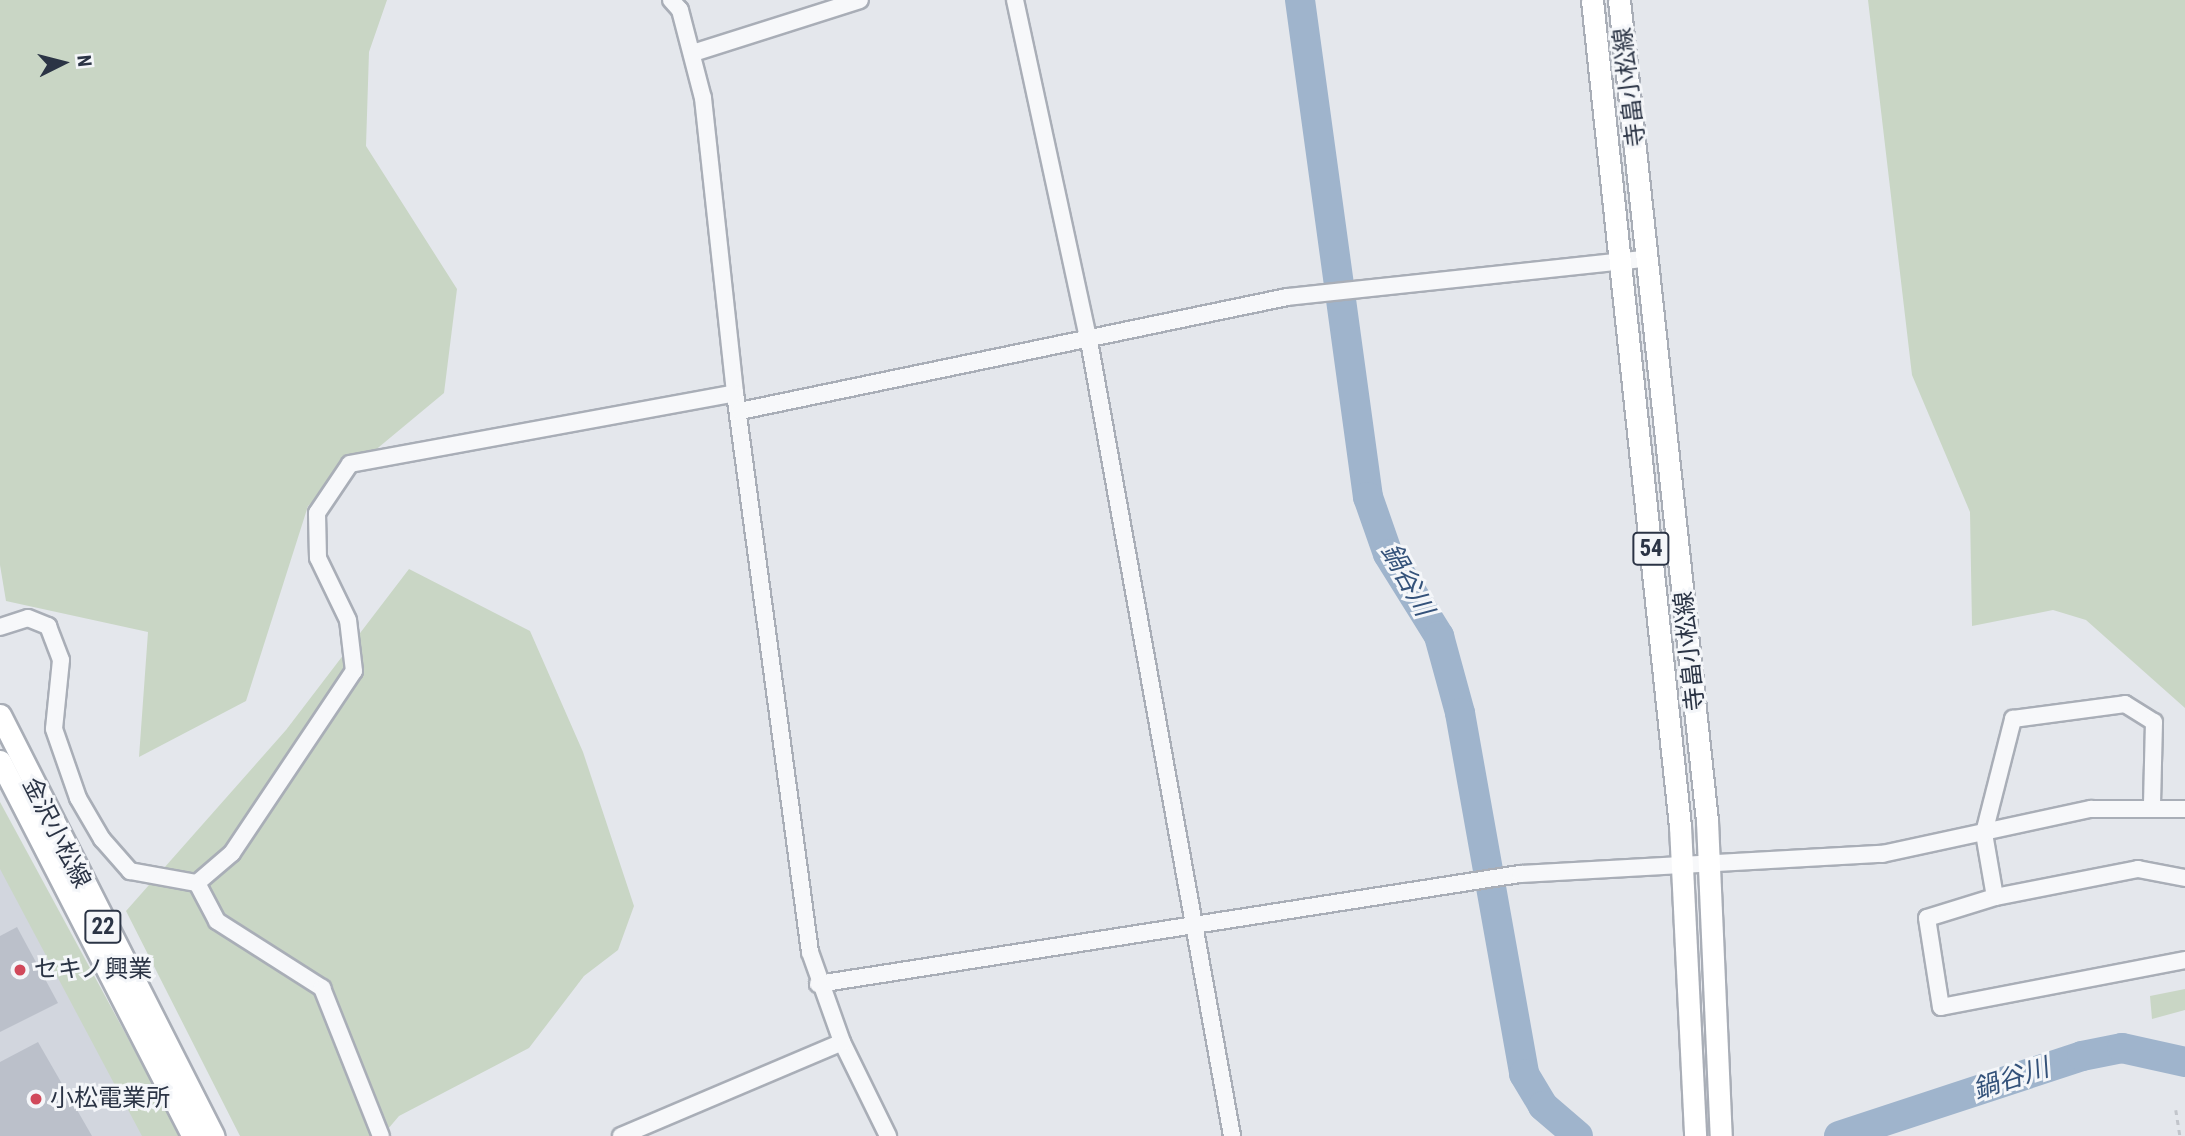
<!DOCTYPE html>
<meta charset="utf-8">
<style>
body{margin:0}
#map{position:relative;width:2185px;height:1136px;overflow:hidden;background:#e4e7ec;font-family:"Roboto Condensed","Noto Sans JP",sans-serif}
div>[style]{position:absolute}
[style*='--x']{left:calc(var(--x)*1px);top:calc(var(--y)*1px);width:calc(var(--w)*1px);rotate:calc(var(--a)*1deg)}
.built>*{inset:0;background:#d2d6de}
.green>*{inset:0;background:#c9d6c5}
.river>*{height:30px;margin:-15px;padding:0 15px;transform-origin:15px;border-radius:15px;background:#9fb4cc}
.building>*{inset:0;background:#bbc0ca}
.path>*{height:2.5px;margin-top:-1.25px;transform-origin:0;background:repeating-linear-gradient(90deg,#c2c5cb 0 5px,transparent 0 10px)}
.roads{filter:drop-shadow(2px 0 #a9aeb7) drop-shadow(-2px 0 #a9aeb7) drop-shadow(0 2px #a9aeb7) drop-shadow(0 -2px #a9aeb7)}
.minor>*{height:16px;margin:-8px;padding:0 8px;transform-origin:8px;border-radius:8px;background:#f7f8fa}
.major>*{height:21px;margin:-10.5px;padding:0 10.5px;transform-origin:10.5px;border-radius:10.5px;background:#fff}
.dots>*{width:19px;height:19px;translate:-50% -50%;box-sizing:border-box;border:4px solid #f4f6f9;border-radius:50%}
span{translate:-50% -50%;white-space:nowrap;text-align:center;line-height:1.15;-webkit-text-stroke:6px #f4f6f9;paint-order:stroke}
.shield-label span{padding:2px 5px;background:#f4f6f9;border:2px solid;border-radius:5px;-webkit-text-stroke-width:0}
.shield-label{font-size:23px;color:#2b3445;font-weight:700}
.street-label{font-size:24px;color:#2b3445}
.poi-label{font-size:24px;color:#2b3445}
.left{translate:0 -50%;text-align:left}
.water-label{font-size:26px;color:#34527a;font-style:italic}
.north{position:absolute;left:28px;top:28px;width:70px;height:70px;-webkit-text-stroke:5px #f4f6f9;paint-order:stroke;rotate:84deg;font-size:19px;font-weight:700;line-height:28px;text-align:center;color:#2b3445}
.north::after{content:'';display:block;margin:auto;width:24px;height:32px;background:#2b3445;clip-path:polygon(50% 0,100% 100%,50% 72%,0 100%)}
</style>
<div id="map">
<div class="built">
<div style="clip-path:polygon(0 831px,169px 1136px,0 1136px)"></div>
</div>
<div class="green">
<div style="clip-path:polygon(0 0,387px 0,369px 52px,366px 146px,457px 289px,444px 393px,308px 506px,246px 701px,139px 757px,148px 632px,6px 601px,0 565px)"></div>
<div style="clip-path:polygon(1868px 0,2185px 0,2185px 708px,2086px 620px,2053px 610px,1972px 626px,1970px 512px,1912px 375px)"></div>
<div style="clip-path:polygon(409px 569px,530px 631px,583px 752px,634px 906px,618px 950px,584px 976px,529px 1048px,399px 1116px,382px 1136px,240px 1136px,126px 911px,286px 730px)"></div>
<div style="clip-path:polygon(0 802px,181px 1136px,142px 1136px,0 869px)"></div>
<div style="clip-path:polygon(2185px 989px,2185px 1010px,2152px 1019px,2150px 996px)"></div>
</div>
<div class="river">
<div style="--x:1300;--y:0;--w:502;--a:82.21"></div>
<div style="--x:1368;--y:497;--w:60;--a:70.7"></div>
<div style="--x:1388;--y:554;--w:97;--a:58.1"></div>
<div style="--x:1439;--y:636;--w:80;--a:74.7"></div>
<div style="--x:1460;--y:713;--w:367;--a:79.9"></div>
<div style="--x:1524;--y:1074;--w:37;--a:59"></div>
<div style="--x:1543;--y:1106;--w:46;--a:40.6"></div>
<div style="--x:1839;--y:1136;--w:256;--a:-18.2"></div>
<div style="--x:2082;--y:1056;--w:41;--a:-11.3"></div>
<div style="--x:2122;--y:1048;--w:65;--a:12.5"></div>
</div>
<div class="building">
<div style="clip-path:polygon(17px 927px,58px 1003px,0 1032px,0 936px)"></div>
<div style="clip-path:polygon(38px 1042px,92px 1136px,0 1136px,0 1062px)"></div>
</div>
<div class="path">
<div style="--x:2176;--y:1110;--w:26;--a:81"></div>
</div>
<div class="roads">
<div class="minor">
<div style="--x:671;--y:0;--w:13;--a:48"></div>
<div style="--x:680;--y:10;--w:91;--a:75.4"></div>
<div style="--x:703;--y:98;--w:297;--a:83.8"></div>
<div style="--x:735;--y:393;--w:564;--a:82.36"></div>
<div style="--x:810;--y:952;--w:96;--a:70.4"></div>
<div style="--x:842;--y:1042;--w:105;--a:63.9"></div>
<div style="--x:1015;--y:0;--w:349;--a:77.8"></div>
<div style="--x:1089;--y:341;--w:808;--a:79.8"></div>
<div style="--x:693;--y:53;--w:175;--a:-17.6"></div>
<div style="--x:740;--y:411;--w:559;--a:-11.77"></div>
<div style="--x:1287;--y:297;--w:364;--a:-6.1"></div>
<div style="--x:0;--y:627;--w:29;--a:-18"></div>
<div style="--x:28;--y:618;--w:22;--a:22"></div>
<div style="--x:48;--y:626;--w:36;--a:69"></div>
<div style="--x:61;--y:660;--w:69;--a:95.8"></div>
<div style="--x:54;--y:729;--w:73;--a:70.8"></div>
<div style="--x:78;--y:798;--w:48;--a:59.7"></div>
<div style="--x:102;--y:839;--w:43;--a:48.8"></div>
<div style="--x:130;--y:871;--w:68;--a:10.2"></div>
<div style="--x:2185;--y:878;--w:48;--a:-169.2"></div>
<div style="--x:2138;--y:869;--w:146;--a:168.9"></div>
<div style="--x:1995;--y:897;--w:71;--a:162.8"></div>
<div style="--x:1927;--y:918;--w:90;--a:81.1"></div>
<div style="--x:1941;--y:1007;--w:248;--a:-10.9"></div>
<div style="--x:197;--y:883;--w:46;--a:-40.6"></div>
<div style="--x:232;--y:853;--w:219;--a:-56.2"></div>
<div style="--x:354;--y:671;--w:51;--a:-96.7"></div>
<div style="--x:348;--y:620;--w:69;--a:-115.8"></div>
<div style="--x:318;--y:558;--w:45;--a:-91.3"></div>
<div style="--x:317;--y:513;--w:59;--a:-56"></div>
<div style="--x:350;--y:464;--w:391;--a:-10.4"></div>
<div style="--x:197;--y:883;--w:43;--a:62.2"></div>
<div style="--x:217;--y:921;--w:125;--a:32.5"></div>
<div style="--x:322;--y:988;--w:159;--a:68.3"></div>
<div style="--x:1995;--y:897;--w:65;--a:-99.8"></div>
<div style="--x:1984;--y:833;--w:118;--a:-75.7"></div>
<div style="--x:2013;--y:719;--w:113;--a:-7.6"></div>
<div style="--x:2125;--y:704;--w:34;--a:32"></div>
<div style="--x:2154;--y:722;--w:83;--a:91.4"></div>
<div style="--x:818;--y:984;--w:711;--a:-8.91"></div>
<div style="--x:1520;--y:874;--w:363;--a:-3.2"></div>
<div style="--x:1882;--y:854;--w:214;--a:-12.2"></div>
<div style="--x:2091;--y:809;--w:94;--a:0"></div>
<div style="--x:621;--y:1136;--w:240;--a:-23"></div>
</div>
<div class="major">
<div style="--x:1592;--y:0;--w:831;--a:83.92"></div>
<div style="--x:1680;--y:826;--w:310;--a:87.2"></div>
<div style="--x:1619;--y:0;--w:826;--a:83.88"></div>
<div style="--x:1707;--y:821;--w:315;--a:87.5"></div>
<div style="--x:0;--y:715;--w:472;--a:63.1"></div>
<div style="--x:0;--y:761;--w:422;--a:62.8"></div>
</div>
</div>
<div class="dots">
<div style="left:20px;top:970px;background:#d1495b"></div>
<div style="left:36px;top:1099px;background:#d1495b"></div>
</div>
<div class="shield-label">
<span style="left:1651px;top:549px">54</span>
<span style="left:103px;top:927px">22</span>
</div>
<div class="street-label">
<span style="left:1630px;top:87px;rotate:-97deg">寺畠小松線</span>
<span style="left:1690px;top:651px;rotate:-96deg">寺畠小松線</span>
<span style="left:56px;top:833px;rotate:63deg">金沢小松線</span>
</div>
<div class="poi-label">
<span class="left" style="left:34px;top:970px">セキノ興業</span>
<span class="left" style="left:50px;top:1099px">小松電業所</span>
</div>
<div class="water-label">
<span style="left:1407px;top:580px;rotate:61deg">鍋谷川</span>
<span style="left:2011px;top:1079px;rotate:-18deg">鍋谷川</span>
</div>
<div class="north">N</div>
</div>
